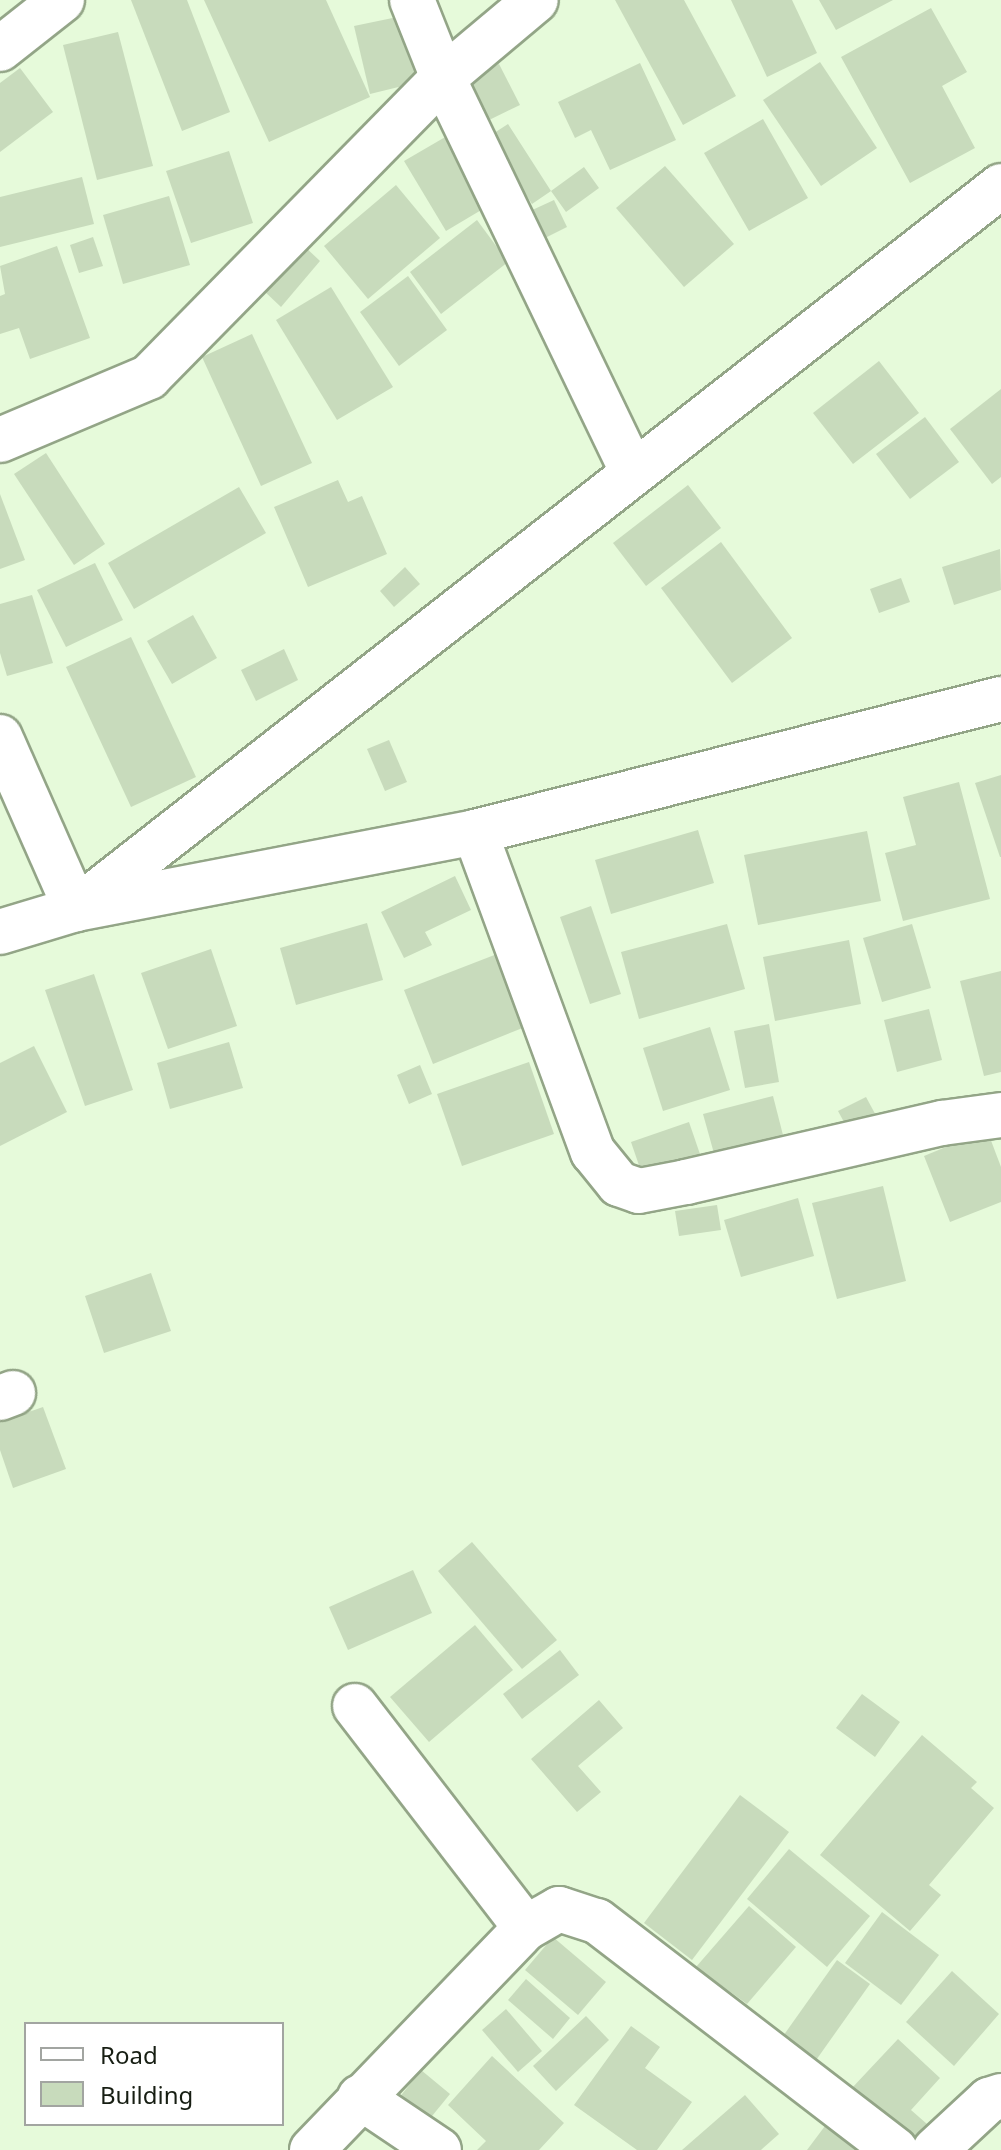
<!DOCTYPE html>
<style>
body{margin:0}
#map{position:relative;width:1001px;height:2150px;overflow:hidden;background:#e6fada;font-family:"Noto Sans",sans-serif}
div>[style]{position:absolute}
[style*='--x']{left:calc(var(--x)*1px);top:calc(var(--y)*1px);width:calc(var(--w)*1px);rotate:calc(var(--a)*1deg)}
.building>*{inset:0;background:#c8dbbc}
.roads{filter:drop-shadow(2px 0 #93a587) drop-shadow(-2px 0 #93a587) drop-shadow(0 2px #93a587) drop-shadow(0 -2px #93a587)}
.minor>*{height:44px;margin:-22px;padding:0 22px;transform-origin:22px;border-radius:22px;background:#fff}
span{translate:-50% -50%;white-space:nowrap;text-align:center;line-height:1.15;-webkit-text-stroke:7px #fff;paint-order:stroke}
.legend{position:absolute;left:24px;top:2022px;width:260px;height:104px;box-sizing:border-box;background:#fff;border:2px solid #a2a5a1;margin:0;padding:10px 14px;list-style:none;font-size:24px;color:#171e13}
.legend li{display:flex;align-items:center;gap:16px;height:40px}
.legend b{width:40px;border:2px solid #a2a5a1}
</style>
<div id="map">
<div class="building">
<div style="clip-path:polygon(131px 0,187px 0,230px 112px,182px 131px)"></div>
<div style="clip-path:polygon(204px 0,326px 0,370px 97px,269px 142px)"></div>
<div style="clip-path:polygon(615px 0,684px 0,736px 96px,683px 125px)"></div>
<div style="clip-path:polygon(731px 0,792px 0,817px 53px,767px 77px)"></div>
<div style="clip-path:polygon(819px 0,893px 0,836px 30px)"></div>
<div style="clip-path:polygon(931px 8px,967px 72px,942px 86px,975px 148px,910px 183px,841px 57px)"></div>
<div style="clip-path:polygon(407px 15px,423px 81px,370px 94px,354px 26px)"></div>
<div style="clip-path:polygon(118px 32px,153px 166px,97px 180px,63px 45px)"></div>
<div style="clip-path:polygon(820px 62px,877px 148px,821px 186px,763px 100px)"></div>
<div style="clip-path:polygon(640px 63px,676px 140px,610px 170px,591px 130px,575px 138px,558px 102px)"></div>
<div style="clip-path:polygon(499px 64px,520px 105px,485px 122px,465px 81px)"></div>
<div style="clip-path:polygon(20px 68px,53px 112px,0 152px,0 83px)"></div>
<div style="clip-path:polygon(763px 119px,808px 198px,749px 231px,704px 153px)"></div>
<div style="clip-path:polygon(508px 124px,551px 191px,584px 167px,599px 188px,566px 212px,551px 191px,532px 204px,488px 137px)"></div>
<div style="clip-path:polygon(447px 136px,488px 206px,446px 231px,404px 161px)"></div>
<div style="clip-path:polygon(229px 151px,253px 223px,191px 243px,166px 171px)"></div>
<div style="clip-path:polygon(665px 166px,734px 244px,684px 287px,616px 208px)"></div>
<div style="clip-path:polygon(82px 177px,94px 224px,0 247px,0 197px)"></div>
<div style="clip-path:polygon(396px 185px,440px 238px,368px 299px,324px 246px)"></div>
<div style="clip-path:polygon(169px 196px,190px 265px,123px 284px,103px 215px)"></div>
<div style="clip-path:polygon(554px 200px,567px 227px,541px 240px,528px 212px)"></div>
<div style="clip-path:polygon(477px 220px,508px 262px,441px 314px,410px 272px)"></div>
<div style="clip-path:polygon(93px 237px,103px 266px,79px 273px,70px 245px)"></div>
<div style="clip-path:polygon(302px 244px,320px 261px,281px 307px,263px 290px)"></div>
<div style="clip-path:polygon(57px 246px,90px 338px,30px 359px,19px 328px,0 334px,0 296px,5px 294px,0 266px)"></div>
<div style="clip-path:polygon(408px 276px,447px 330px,399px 366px,360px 312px)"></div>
<div style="clip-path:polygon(331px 287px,393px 387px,337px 420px,276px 320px)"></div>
<div style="clip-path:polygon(252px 334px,312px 463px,261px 486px,202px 357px)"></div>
<div style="clip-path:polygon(879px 361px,919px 413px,853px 464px,813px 413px)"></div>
<div style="clip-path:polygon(1001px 389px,1001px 477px,992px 484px,950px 429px)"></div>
<div style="clip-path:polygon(925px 417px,959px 462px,910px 499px,876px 454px)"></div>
<div style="clip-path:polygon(46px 453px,105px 544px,74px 565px,14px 474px)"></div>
<div style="clip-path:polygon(338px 480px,348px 502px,362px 496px,387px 554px,308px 587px,274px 507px)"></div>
<div style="clip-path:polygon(688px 485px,721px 528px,646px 586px,613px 543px)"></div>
<div style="clip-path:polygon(239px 487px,266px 533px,134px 609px,108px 563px)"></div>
<div style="clip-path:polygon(0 494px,25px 560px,0 569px)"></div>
<div style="clip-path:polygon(721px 542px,792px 638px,732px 683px,661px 588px)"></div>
<div style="clip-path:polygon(1000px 549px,1001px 590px,954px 605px,942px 567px)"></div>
<div style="clip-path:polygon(95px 563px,123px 620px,66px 647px,37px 590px)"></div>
<div style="clip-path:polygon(405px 567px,420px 584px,394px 607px,380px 591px)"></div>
<div style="clip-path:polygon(901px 578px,910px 602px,879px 613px,870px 589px)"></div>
<div style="clip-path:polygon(32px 595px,53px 663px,7px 676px,0 653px,0 604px)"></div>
<div style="clip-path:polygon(193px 615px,217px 658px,172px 684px,147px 641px)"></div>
<div style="clip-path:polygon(131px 637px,196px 777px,131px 807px,66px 667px)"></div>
<div style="clip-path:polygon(284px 649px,298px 680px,256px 701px,241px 670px)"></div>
<div style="clip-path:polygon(389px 740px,407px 782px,385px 791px,367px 749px)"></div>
<div style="clip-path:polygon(1001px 775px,1001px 857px,1000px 857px,975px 783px)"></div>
<div style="clip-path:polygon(959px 782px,990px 899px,903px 921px,885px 853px,916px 845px,903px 797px)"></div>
<div style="clip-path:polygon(698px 830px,714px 883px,611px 914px,595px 860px)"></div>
<div style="clip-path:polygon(867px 831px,881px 901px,758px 925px,744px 855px)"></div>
<div style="clip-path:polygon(455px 876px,471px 910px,425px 932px,432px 945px,404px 958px,381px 912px)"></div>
<div style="clip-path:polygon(591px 906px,621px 994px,590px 1004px,560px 917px)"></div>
<div style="clip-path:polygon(367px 923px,383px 980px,296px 1005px,280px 948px)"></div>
<div style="clip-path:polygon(727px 924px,745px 989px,639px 1019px,621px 952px)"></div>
<div style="clip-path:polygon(912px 924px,931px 988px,882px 1002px,863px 938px)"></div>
<div style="clip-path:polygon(849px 940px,861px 1004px,775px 1021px,763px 957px)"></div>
<div style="clip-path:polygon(211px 949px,237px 1026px,168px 1049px,141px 973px)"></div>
<div style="clip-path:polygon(497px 954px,525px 1027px,433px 1064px,404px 990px)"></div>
<div style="clip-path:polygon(1001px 971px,1001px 1072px,984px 1076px,960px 981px)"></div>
<div style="clip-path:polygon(94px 974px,133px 1090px,85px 1106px,45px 990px)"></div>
<div style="clip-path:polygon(929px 1009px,942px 1060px,897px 1072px,884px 1020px)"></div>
<div style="clip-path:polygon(769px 1024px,779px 1082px,745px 1088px,734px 1031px)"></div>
<div style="clip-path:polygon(710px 1027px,730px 1090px,663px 1111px,643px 1048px)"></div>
<div style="clip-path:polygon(229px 1042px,243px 1088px,170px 1109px,157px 1063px)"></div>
<div style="clip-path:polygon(34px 1046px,67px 1112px,0 1146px,0 1063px)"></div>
<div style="clip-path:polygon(529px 1062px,554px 1134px,462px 1166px,437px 1094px)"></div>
<div style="clip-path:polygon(420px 1065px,432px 1094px,409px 1104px,397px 1075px)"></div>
<div style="clip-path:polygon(773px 1096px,784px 1139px,715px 1157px,703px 1114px)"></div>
<div style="clip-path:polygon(866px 1097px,879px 1121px,851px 1135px,838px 1111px)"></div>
<div style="clip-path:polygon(689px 1122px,702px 1160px,644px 1180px,631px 1142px)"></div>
<div style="clip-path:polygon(987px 1130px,1001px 1167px,1001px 1202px,950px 1222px,924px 1156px)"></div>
<div style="clip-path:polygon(883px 1186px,906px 1281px,837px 1299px,812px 1203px)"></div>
<div style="clip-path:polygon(798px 1198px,814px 1256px,741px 1277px,724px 1220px)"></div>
<div style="clip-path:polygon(717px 1205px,721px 1230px,679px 1236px,675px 1211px)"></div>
<div style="clip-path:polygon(151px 1273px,171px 1331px,104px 1353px,85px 1296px)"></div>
<div style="clip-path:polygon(43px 1407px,66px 1469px,13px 1488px,0 1450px,0 1422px)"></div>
<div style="clip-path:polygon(472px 1542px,557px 1640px,522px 1669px,438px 1571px)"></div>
<div style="clip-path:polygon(413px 1570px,432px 1613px,348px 1650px,329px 1607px)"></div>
<div style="clip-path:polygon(475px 1625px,513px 1670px,429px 1742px,390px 1697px)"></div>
<div style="clip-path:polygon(560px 1650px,579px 1675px,522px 1719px,503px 1694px)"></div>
<div style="clip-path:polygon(862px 1694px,900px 1722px,875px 1757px,836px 1728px)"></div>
<div style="clip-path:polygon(599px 1700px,623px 1728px,578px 1766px,601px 1792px,577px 1812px,531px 1759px)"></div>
<div style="clip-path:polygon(922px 1735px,977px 1782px,971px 1788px,994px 1808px,929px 1885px,941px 1895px,910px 1931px,820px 1855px)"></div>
<div style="clip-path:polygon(740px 1795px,789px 1832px,692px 1960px,644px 1923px)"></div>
<div style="clip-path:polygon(789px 1849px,870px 1916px,827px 1967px,747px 1899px)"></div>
<div style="clip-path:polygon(749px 1906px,796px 1947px,747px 2004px,696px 1967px)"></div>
<div style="clip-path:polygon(882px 1912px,939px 1955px,901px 2005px,845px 1963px)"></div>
<div style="clip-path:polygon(553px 1937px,606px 1982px,578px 2015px,525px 1970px)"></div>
<div style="clip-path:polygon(837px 1960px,870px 1984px,814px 2063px,781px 2039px)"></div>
<div style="clip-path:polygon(952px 1971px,999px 2014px,954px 2066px,906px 2022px)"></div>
<div style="clip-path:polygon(526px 1979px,570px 2018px,553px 2039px,508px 2000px)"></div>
<div style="clip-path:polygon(506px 2009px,542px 2051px,518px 2072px,482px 2030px)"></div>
<div style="clip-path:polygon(586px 2016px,609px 2040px,556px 2091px,533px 2066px)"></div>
<div style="clip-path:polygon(631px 2026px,660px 2047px,645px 2068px,692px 2102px,657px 2150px,637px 2150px,574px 2105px)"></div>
<div style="clip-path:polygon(898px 2039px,940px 2078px,911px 2110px,927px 2124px,909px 2144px,851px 2089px)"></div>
<div style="clip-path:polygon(492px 2056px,564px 2123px,539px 2150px,477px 2150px,486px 2141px,448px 2105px)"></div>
<div style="clip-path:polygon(421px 2070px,450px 2094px,428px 2121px,399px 2098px)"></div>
<div style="clip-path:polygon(745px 2095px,779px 2134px,761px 2150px,682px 2150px)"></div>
<div style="clip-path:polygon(825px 2126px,856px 2150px,807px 2150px)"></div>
</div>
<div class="roads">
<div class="minor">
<div style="--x:412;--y:0;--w:84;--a:68.3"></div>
<div style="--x:443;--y:78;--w:436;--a:64.3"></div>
<div style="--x:0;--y:49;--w:79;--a:-38.3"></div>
<div style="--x:0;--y:440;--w:162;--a:-22.9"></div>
<div style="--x:149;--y:377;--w:419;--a:-45.5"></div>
<div style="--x:443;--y:78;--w:121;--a:-40"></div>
<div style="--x:0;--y:737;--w:188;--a:66.2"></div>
<div style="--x:76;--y:909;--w:1174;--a:-38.01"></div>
<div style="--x:475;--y:832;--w:341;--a:69.8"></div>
<div style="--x:593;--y:1152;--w:41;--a:50.9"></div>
<div style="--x:619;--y:1184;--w:21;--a:19"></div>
<div style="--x:639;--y:1191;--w:48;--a:-10.8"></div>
<div style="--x:686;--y:1182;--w:263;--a:-13"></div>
<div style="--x:942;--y:1123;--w:60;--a:-7.7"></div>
<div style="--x:0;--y:932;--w:79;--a:-16.8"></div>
<div style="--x:76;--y:909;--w:406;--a:-10.9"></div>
<div style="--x:475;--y:832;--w:543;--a:-14.19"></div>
<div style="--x:0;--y:1398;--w:14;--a:-21"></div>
<div style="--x:355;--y:1706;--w:280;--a:52.4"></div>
<div style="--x:360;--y:2097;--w:95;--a:33.9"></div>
<div style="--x:312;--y:2150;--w:308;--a:-46.1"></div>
<div style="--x:526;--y:1928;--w:38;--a:-30"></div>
<div style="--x:559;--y:1909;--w:40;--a:18"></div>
<div style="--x:597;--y:1921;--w:376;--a:37.5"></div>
<div style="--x:935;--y:2150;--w:74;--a:-42.8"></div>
<div style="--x:989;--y:2100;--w:13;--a:-18"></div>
</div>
</div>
<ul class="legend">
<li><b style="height:10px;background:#fff"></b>Road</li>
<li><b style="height:22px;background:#c8dbbc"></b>Building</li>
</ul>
</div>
